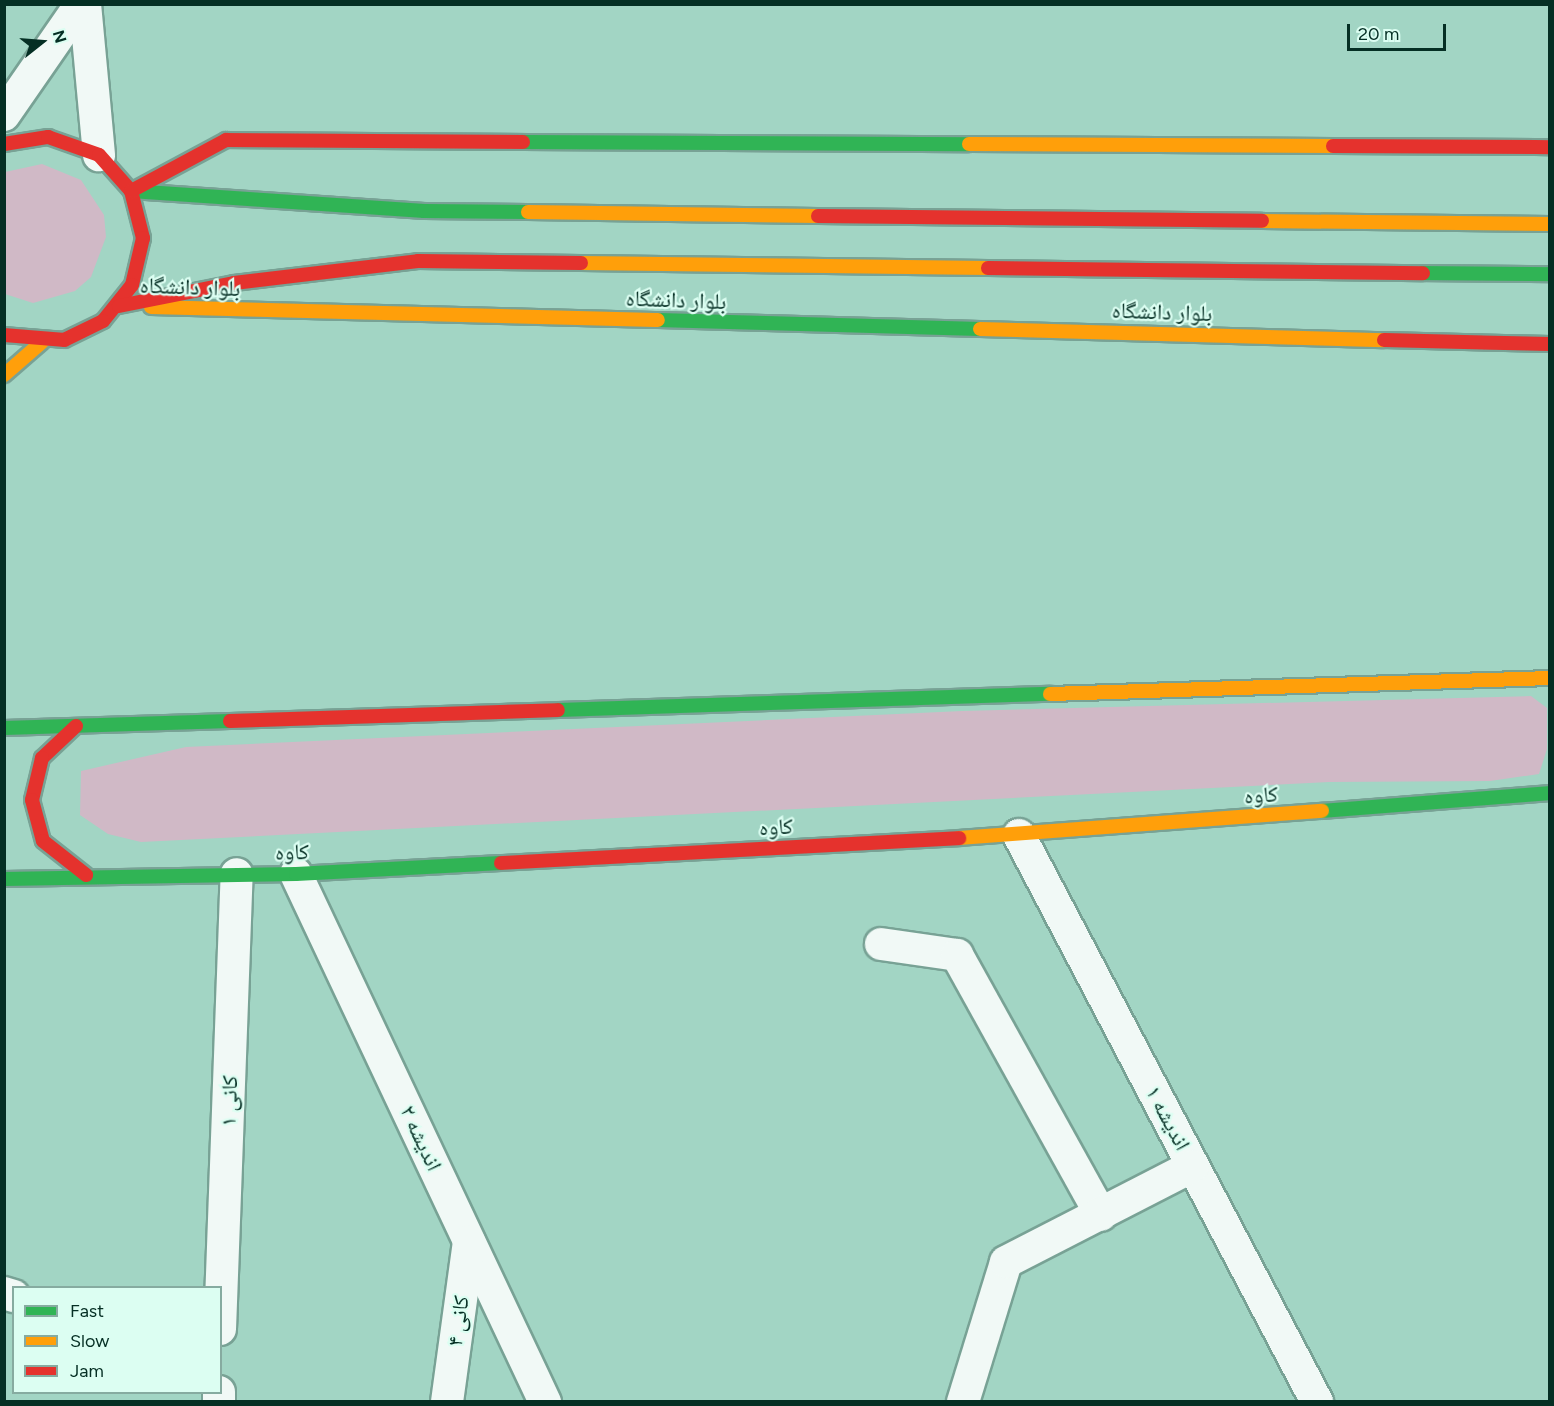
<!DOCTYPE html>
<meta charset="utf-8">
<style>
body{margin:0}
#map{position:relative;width:1554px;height:1406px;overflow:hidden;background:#a2d5c4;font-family:Figtree,"Noto Naskh Arabic",sans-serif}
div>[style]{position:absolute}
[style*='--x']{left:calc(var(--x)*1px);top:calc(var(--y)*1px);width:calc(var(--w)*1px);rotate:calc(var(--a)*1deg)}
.green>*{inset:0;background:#d0b9c6}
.roads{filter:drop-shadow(2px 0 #78a295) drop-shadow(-2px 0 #78a295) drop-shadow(0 2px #78a295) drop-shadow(0 -2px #78a295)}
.street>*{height:32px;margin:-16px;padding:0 16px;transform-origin:16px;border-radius:16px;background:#f1f9f6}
.fast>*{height:14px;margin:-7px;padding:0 7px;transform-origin:7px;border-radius:7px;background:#30b455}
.slow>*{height:14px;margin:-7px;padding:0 7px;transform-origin:7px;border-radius:7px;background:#ff9f0a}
.jam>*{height:14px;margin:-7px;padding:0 7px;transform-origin:7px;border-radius:7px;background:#e5322d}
span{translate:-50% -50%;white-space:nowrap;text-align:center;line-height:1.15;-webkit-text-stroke:4.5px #dcfef2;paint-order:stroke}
.street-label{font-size:22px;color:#052f24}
.frame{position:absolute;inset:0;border:6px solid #052f24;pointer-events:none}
.legend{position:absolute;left:12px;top:1286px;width:210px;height:108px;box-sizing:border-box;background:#dcfef2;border:2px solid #86aba0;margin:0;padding:8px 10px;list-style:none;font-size:18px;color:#052f24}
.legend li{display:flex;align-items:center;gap:12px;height:30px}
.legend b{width:30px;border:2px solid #86aba0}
.north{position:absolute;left:12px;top:12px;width:60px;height:60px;-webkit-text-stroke:4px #dcfef2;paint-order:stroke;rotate:73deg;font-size:16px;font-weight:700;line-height:24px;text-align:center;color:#052f24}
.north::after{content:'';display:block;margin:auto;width:21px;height:27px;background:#052f24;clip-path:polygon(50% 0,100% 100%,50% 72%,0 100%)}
.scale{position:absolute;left:1347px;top:24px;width:99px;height:27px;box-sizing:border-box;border:3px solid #052f24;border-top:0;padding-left:8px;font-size:18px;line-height:21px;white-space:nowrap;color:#052f24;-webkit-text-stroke:4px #dcfef2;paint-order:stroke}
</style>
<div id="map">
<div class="green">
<div style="clip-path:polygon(42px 164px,81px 180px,104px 215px,106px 237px,91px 277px,75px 291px,33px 303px,5px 294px,5px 172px)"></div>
<div style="clip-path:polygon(1531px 696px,1547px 708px,1547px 749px,1539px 774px,1490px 781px,1329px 782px,141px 842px,108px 834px,80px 815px,81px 771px,186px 747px,962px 711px)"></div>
</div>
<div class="roads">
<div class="street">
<div style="--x:85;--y:4;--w:152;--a:84.7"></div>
<div style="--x:4;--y:115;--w:135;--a:-55.3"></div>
<div style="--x:1019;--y:835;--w:641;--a:62.27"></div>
<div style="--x:296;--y:874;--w:584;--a:64.75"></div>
<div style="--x:881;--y:944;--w:77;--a:8.2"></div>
<div style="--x:957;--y:955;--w:297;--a:61"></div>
<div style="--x:4;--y:1293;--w:10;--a:17"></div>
<div style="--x:220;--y:1329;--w:455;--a:-87.9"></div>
<div style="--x:219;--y:1392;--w:10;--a:90"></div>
<div style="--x:447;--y:1402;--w:162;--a:-82.2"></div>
<div style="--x:963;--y:1402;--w:146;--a:-72.9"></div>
<div style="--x:1006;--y:1262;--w:210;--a:-27.2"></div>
</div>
<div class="fast">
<div style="--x:523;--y:142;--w:446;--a:0.3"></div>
<div style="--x:131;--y:191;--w:294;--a:3.9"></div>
<div style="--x:424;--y:211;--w:104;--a:0.6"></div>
<div style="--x:1423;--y:273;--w:127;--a:0.5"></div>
<div style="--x:658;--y:320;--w:322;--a:1.6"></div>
<div style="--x:558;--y:710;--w:492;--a:-1.9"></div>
<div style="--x:4;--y:728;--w:226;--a:-1.8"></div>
<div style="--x:1322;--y:811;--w:229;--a:-4.5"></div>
<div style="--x:4;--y:879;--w:292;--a:-1"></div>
<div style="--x:296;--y:874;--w:205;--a:-3.1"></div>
</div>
<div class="slow">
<div style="--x:969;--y:144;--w:364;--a:0.3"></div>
<div style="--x:528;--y:212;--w:290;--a:0.8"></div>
<div style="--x:1262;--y:221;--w:288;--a:0.6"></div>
<div style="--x:581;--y:263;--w:407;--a:0.7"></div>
<div style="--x:151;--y:307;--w:507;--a:1.47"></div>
<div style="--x:980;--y:329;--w:404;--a:1.6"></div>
<div style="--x:4;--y:375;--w:50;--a:-41"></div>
<div style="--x:1050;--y:694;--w:500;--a:-1.83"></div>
<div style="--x:959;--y:838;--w:364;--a:-4.3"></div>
</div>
<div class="jam">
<div style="--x:4;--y:144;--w:45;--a:-9"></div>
<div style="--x:48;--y:137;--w:54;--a:19.4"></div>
<div style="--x:99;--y:155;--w:48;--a:48.4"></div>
<div style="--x:131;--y:191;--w:49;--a:75.7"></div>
<div style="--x:143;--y:238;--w:48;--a:103.2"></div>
<div style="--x:132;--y:285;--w:46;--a:128.9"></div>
<div style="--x:103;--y:321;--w:43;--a:154"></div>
<div style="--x:64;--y:340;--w:60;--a:-175.2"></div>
<div style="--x:1333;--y:146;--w:217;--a:0.3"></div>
<div style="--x:131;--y:191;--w:108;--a:-28.2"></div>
<div style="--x:226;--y:140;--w:297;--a:0.4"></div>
<div style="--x:818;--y:216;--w:444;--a:0.6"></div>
<div style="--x:988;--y:268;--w:435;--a:0.7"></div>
<div style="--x:119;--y:306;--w:117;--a:-11.3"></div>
<div style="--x:234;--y:283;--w:185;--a:-6.8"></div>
<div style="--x:418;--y:261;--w:163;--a:0.7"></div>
<div style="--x:1384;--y:340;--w:166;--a:1.4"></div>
<div style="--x:230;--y:721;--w:328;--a:-1.9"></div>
<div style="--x:76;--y:726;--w:47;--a:136.7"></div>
<div style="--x:42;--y:758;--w:43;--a:103.4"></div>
<div style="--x:32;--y:800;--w:42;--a:75"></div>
<div style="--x:43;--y:841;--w:55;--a:38.3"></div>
<div style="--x:501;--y:863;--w:459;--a:-3.1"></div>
</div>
</div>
<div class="street-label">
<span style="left:190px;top:287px;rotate:2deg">بلوار دانشگاه</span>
<span style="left:676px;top:300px;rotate:2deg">بلوار دانشگاه</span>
<span style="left:1162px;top:312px;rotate:2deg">بلوار دانشگاه</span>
<span style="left:1261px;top:795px;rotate:-4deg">کاوه</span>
<span style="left:776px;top:827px;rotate:-3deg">کاوه</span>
<span style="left:292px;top:852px;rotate:-1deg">کاوه</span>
<span style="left:229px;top:1101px;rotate:-88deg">کانی ۱</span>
<span style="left:1168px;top:1118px;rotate:62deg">اندیشه ۱</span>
<span style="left:421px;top:1138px;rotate:65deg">اندیشه ۲</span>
<span style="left:458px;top:1321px;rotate:-82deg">کانی ۴</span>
</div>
<div class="frame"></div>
<ul class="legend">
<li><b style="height:8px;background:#30b455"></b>Fast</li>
<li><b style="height:8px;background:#ff9f0a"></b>Slow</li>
<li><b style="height:8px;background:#e5322d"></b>Jam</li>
</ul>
<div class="north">N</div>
<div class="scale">20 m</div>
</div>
